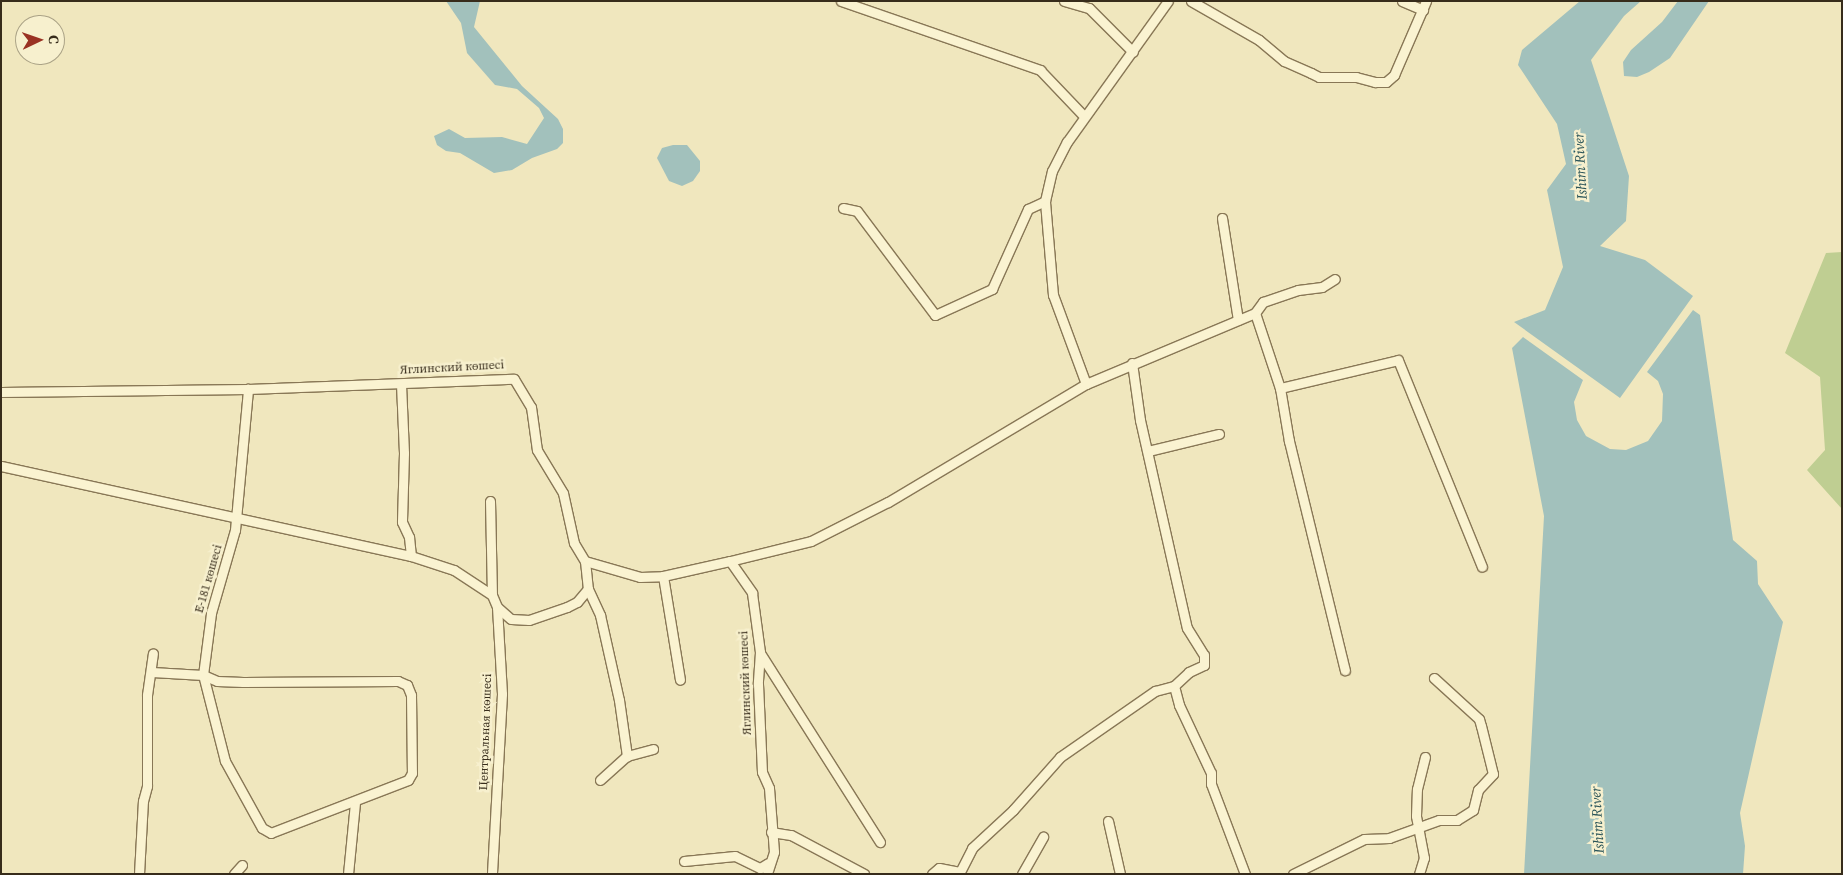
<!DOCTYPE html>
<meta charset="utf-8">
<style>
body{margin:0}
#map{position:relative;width:1843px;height:875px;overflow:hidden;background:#f0e7be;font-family:"Source Serif 4",serif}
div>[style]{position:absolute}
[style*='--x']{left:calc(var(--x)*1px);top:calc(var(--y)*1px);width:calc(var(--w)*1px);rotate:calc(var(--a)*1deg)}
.green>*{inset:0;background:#bfce92}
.water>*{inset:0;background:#a2c1bc}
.roads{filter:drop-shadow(1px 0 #887756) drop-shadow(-1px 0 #887756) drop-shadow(0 1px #887756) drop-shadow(0 -1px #887756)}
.street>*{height:9px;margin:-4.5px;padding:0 4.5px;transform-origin:4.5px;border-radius:4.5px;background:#faf3d1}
span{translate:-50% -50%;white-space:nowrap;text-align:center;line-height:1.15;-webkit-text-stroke:5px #f7f0ce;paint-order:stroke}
.street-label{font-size:12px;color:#372c1b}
.water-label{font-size:14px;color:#2a5458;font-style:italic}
.frame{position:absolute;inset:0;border:2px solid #372c1b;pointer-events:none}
.north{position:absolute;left:15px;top:15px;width:50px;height:50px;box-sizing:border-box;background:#f7f0ce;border:1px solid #aaa286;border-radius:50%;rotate:87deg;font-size:14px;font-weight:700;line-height:20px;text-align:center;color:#372c1b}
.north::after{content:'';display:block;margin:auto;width:18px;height:22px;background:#9a3223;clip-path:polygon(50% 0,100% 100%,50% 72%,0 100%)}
</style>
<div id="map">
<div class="green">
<div style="clip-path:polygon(1842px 252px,1842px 509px,1807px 470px,1825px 450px,1820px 377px,1785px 353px,1826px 253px)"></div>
</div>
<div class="water">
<div style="clip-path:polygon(446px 1px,480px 1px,474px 27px,522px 86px,558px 119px,563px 129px,563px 143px,557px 149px,532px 158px,512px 170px,494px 173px,460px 153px,446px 151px,437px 145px,434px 136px,449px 129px,465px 138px,502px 137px,527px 144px,544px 118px,539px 108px,517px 89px,495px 85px,467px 53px,461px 23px)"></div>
<div style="clip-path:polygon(1580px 1px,1641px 1px,1624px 16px,1591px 60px,1629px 176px,1626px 221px,1600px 246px,1645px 260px,1693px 296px,1620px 398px,1514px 322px,1545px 310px,1563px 267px,1547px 190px,1566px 164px,1557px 124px,1518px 65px,1522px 50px)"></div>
<div style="clip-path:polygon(1678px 1px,1709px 1px,1670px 58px,1649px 72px,1637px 77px,1624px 76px,1623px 62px,1631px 50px,1662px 22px)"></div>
<div style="clip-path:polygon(673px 145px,687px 145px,700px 161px,700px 171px,693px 181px,682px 186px,669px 181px,657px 158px,662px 148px)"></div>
<div style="clip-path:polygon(1693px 310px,1700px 315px,1733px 540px,1757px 561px,1758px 584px,1783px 622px,1740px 813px,1745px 846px,1743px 874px,1524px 874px,1544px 516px,1512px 348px,1523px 337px,1583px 380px,1574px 402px,1577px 420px,1586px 436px,1610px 449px,1626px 450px,1648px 441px,1662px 421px,1663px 394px,1658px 381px,1647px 372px)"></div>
</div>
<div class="roads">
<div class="street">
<div style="--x:841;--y:1;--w:211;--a:19.1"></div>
<div style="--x:1040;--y:70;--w:64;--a:46.3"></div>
<div style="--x:1064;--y:1;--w:26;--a:16"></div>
<div style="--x:1089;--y:8;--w:62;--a:45"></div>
<div style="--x:1191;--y:1;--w:78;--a:29.8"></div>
<div style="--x:1259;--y:40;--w:33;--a:40"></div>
<div style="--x:1284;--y:61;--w:30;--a:24"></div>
<div style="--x:1311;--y:73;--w:9;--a:27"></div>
<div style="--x:1319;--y:77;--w:37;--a:0"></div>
<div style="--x:1356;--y:77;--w:20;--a:15"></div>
<div style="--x:1375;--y:82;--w:11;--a:0"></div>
<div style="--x:1386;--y:82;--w:11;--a:-41"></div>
<div style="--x:1394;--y:75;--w:81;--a:-66.6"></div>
<div style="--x:1402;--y:1;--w:23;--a:23"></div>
<div style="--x:843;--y:208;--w:14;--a:12"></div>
<div style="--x:857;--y:211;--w:130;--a:53.1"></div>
<div style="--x:935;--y:315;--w:63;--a:-24.5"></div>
<div style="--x:992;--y:289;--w:88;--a:-65.8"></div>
<div style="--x:1028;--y:209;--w:19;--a:-25"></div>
<div style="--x:1222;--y:218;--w:103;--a:81.1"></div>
<div style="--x:1255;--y:313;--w:79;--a:71.6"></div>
<div style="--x:1280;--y:388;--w:54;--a:80.4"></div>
<div style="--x:1289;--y:441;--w:236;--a:76.3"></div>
<div style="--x:1132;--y:363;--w:58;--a:82"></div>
<div style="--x:1140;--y:420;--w:213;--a:77.3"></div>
<div style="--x:1187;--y:628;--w:32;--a:58"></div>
<div style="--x:1204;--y:655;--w:10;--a:90"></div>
<div style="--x:1204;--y:665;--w:17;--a:155"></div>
<div style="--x:1189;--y:672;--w:21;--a:137"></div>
<div style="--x:1174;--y:686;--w:20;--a:75"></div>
<div style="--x:1179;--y:705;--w:75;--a:64.8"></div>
<div style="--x:1211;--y:773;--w:11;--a:90"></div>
<div style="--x:1211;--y:784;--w:96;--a:69.3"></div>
<div style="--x:401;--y:384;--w:69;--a:87.5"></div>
<div style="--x:404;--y:453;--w:69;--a:91.7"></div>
<div style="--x:402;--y:522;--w:17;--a:65"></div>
<div style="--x:409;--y:537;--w:19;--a:84"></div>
<div style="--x:1086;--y:384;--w:95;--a:-110.3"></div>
<div style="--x:1053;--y:295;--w:94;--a:-94.9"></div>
<div style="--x:1045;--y:201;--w:31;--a:-77"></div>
<div style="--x:1052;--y:171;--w:33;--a:-63"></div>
<div style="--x:1067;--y:142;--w:173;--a:-54.4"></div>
<div style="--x:1280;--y:388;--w:121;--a:-13.3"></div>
<div style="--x:1398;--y:360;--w:223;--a:67.9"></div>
<div style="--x:1;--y:392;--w:247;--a:-0.7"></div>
<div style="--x:248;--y:389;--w:266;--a:-2.2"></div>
<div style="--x:514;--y:379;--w:33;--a:59"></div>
<div style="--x:531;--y:407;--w:43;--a:82.1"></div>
<div style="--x:537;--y:450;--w:50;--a:58.8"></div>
<div style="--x:563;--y:493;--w:51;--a:77.6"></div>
<div style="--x:574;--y:543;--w:21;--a:59"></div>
<div style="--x:585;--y:561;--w:57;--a:16.2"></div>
<div style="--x:640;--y:577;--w:23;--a:-2"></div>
<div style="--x:663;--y:576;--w:69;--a:-12.6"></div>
<div style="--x:730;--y:561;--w:39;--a:55"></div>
<div style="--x:752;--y:593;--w:60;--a:82.3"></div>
<div style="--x:760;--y:652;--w:32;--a:94"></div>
<div style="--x:758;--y:684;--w:88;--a:87.4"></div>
<div style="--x:762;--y:772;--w:17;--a:66"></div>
<div style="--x:769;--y:788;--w:64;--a:85.5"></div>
<div style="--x:774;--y:852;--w:23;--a:108"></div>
<div style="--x:1148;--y:451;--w:73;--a:-13.5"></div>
<div style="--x:1;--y:466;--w:420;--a:12.4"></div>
<div style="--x:411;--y:556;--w:45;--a:18"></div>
<div style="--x:454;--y:570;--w:45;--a:33.3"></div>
<div style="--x:490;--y:501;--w:94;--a:88.8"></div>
<div style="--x:492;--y:595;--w:13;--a:67"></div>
<div style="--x:497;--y:607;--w:87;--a:86.7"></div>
<div style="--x:502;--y:694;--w:180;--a:93.2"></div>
<div style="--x:585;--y:561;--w:28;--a:84"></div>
<div style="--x:588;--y:589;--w:29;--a:65"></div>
<div style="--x:600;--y:615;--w:87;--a:77.4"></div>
<div style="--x:619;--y:700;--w:57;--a:81.9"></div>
<div style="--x:627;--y:756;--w:27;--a:-15"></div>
<div style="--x:730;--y:561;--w:83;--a:-13.9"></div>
<div style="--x:811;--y:541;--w:86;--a:-26.9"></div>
<div style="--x:888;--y:502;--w:230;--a:-30.8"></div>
<div style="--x:1086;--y:384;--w:183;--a:-22.8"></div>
<div style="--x:1255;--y:313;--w:14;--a:-54"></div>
<div style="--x:1263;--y:302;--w:37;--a:-19"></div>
<div style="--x:1298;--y:290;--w:24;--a:-7"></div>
<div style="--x:1322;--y:287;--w:15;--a:-32"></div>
<div style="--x:663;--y:576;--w:105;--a:80.7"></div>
<div style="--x:497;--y:607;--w:18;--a:41"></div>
<div style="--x:511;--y:619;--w:18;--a:3"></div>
<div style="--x:529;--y:620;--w:40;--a:-18.9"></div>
<div style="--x:567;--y:607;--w:11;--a:-27"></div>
<div style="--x:577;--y:602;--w:17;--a:-50"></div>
<div style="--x:760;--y:653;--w:224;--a:57.6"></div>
<div style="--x:152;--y:672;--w:51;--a:3.4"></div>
<div style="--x:203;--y:675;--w:15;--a:23"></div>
<div style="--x:217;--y:681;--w:26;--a:2"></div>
<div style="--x:243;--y:682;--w:155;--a:-0.4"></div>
<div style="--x:398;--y:681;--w:10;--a:24"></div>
<div style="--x:407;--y:685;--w:11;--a:68"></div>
<div style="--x:411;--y:695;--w:78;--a:89.3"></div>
<div style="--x:412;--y:773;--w:8;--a:120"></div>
<div style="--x:408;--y:780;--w:147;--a:158.9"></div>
<div style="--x:271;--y:833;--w:10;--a:-151"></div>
<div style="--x:262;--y:828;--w:77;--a:-118.9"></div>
<div style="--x:225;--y:761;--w:89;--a:-104.3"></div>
<div style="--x:203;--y:675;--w:63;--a:-82.6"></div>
<div style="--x:211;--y:613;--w:86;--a:-73.9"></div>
<div style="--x:235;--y:530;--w:142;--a:-84.7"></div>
<div style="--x:600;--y:780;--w:36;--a:-42"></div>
<div style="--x:1108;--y:821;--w:54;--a:77.2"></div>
<div style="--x:771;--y:832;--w:20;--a:9"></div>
<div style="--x:791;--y:835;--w:83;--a:28.1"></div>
<div style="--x:684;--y:861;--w:51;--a:-5.6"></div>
<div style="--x:735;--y:856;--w:28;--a:26"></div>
<div style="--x:760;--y:868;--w:9;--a:-32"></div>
<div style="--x:139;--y:874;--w:73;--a:-86.9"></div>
<div style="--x:143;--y:801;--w:16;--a:-75"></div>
<div style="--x:147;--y:786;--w:91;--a:-90"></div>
<div style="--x:147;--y:695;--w:42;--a:-81.9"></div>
<div style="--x:234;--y:874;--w:12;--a:-48"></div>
<div style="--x:348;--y:874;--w:71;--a:-84.4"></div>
<div style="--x:932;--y:874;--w:9;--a:-41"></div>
<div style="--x:939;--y:868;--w:21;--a:11"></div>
<div style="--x:960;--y:872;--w:27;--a:-63"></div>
<div style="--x:972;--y:848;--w:56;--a:-42.8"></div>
<div style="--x:1013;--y:810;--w:71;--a:-48.4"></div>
<div style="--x:1060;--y:757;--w:116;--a:-34.8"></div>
<div style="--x:1155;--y:691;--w:20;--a:-15"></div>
<div style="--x:1022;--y:874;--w:43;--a:-60.4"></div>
<div style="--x:1293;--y:874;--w:79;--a:-26.2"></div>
<div style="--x:1364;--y:839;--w:25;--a:-2"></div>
<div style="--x:1389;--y:838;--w:53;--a:-19.8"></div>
<div style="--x:1439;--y:820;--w:18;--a:0"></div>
<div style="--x:1457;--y:820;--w:19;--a:-32"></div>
<div style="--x:1473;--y:810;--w:21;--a:-76"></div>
<div style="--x:1478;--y:790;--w:22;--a:-47"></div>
<div style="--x:1493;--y:774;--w:49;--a:-104"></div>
<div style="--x:1481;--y:726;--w:7;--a:-106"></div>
<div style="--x:1479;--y:719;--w:61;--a:-137.7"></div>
<div style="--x:1419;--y:874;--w:17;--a:-73"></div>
<div style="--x:1424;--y:858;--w:43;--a:-100.8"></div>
<div style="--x:1416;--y:816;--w:27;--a:-88"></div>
<div style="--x:1417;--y:789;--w:33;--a:-76"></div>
</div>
</div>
<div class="street-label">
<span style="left:452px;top:368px;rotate:-3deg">Яглинский көшесі</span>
<span style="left:209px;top:579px;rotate:-74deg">Е-181 көшесі</span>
<span style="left:746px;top:683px;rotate:-92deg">Яглинский көшесі</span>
<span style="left:486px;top:732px;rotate:-88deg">Центральная көшесі</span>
</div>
<div class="water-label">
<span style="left:1580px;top:166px;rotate:-93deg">Ishim River</span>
<span style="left:1597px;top:820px;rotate:-93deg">Ishim River</span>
</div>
<div class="frame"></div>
<div class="north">С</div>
</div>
